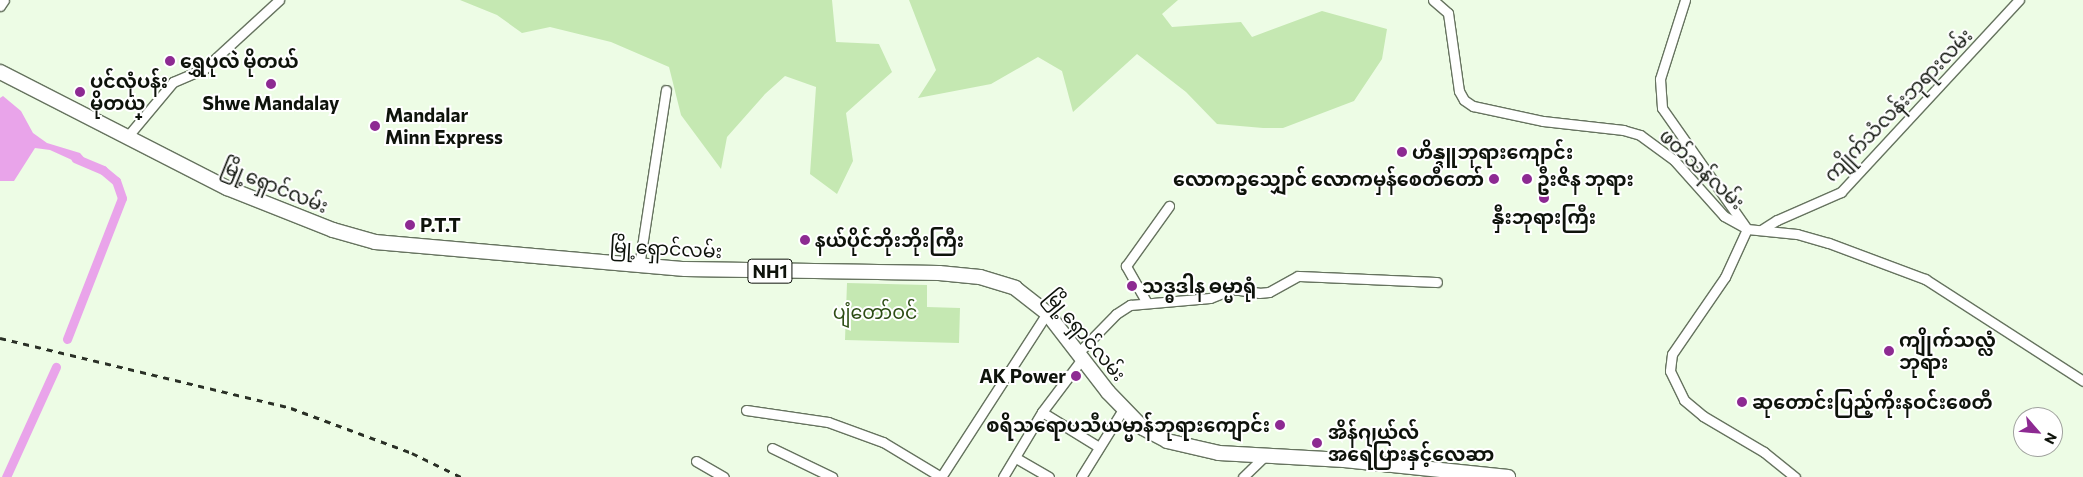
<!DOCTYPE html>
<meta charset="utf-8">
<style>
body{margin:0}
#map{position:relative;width:2083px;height:477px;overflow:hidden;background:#edfce5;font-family:Commissioner,"Noto Sans Myanmar",sans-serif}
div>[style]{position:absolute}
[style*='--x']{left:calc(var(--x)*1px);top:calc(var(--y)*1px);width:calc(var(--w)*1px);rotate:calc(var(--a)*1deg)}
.green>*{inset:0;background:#c5e8b2}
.water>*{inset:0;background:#e9a4ea}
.canal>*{height:9px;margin:-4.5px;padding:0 4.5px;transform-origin:4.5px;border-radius:4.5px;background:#e9a4ea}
.roads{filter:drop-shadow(1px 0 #66735f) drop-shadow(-1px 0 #66735f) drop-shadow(0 1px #66735f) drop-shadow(0 -1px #66735f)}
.minor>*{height:9px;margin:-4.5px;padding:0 4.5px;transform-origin:4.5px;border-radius:4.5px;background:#fff}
.highway>*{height:14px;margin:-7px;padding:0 7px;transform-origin:7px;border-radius:7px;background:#fff}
.rail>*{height:2.5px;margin-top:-1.25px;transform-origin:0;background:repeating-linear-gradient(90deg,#2a3026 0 6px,transparent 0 12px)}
.dots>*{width:14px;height:14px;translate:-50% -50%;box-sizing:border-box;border:2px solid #fff;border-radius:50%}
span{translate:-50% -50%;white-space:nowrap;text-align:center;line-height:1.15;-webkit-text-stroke:4px #fff;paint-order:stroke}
.shield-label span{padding:1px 4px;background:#fff;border:1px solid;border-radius:4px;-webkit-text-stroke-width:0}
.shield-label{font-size:18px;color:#0e130b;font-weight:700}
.poi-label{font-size:19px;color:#0e130b;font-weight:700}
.left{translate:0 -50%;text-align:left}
.right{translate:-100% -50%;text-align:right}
.street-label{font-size:19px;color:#0e130b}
.park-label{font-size:19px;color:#2d4d15}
.north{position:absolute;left:2013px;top:407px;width:50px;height:50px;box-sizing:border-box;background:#fff;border:1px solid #9fa19d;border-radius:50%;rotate:117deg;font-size:14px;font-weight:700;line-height:20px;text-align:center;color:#0e130b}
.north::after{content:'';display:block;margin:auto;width:18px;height:22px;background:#8d2a92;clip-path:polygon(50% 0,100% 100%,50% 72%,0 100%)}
</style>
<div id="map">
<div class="green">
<div style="clip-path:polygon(460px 0,832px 0,836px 42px,879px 44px,892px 72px,846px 113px,853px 161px,837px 194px,810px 174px,816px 87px,785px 76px,765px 94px,727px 137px,721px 169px,681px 115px,669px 67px,611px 42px,550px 27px,522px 33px,497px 15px)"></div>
<div style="clip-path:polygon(909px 0,1178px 0,1162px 14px,1172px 27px,1241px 22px,1252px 37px,1322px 11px,1387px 29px,1382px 59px,1354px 101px,1283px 128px,1263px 128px,1217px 124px,1186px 92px,1137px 54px,1073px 112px,1062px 71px,1038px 57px,991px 84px,918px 98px,936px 70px)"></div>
<div style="clip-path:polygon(847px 283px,927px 285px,927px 307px,960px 308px,959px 343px,845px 340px)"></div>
</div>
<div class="water">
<div style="clip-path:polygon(3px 96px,21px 111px,33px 133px,47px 143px,80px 153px,86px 160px,83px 165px,50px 150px,35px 148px,14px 181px,0 181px,0 98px)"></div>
</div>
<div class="canal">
<div style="--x:67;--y:339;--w:151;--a:-68.7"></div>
<div style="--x:122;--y:198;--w:18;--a:-109"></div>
<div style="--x:116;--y:181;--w:17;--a:-140"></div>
<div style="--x:103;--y:170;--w:30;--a:-157"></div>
<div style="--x:6;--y:477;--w:121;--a:-65.6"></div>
</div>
<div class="roads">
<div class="minor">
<div style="--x:1433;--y:0;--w:20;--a:41"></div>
<div style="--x:1448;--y:13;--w:79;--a:82"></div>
<div style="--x:1459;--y:91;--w:10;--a:61"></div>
<div style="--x:1464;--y:100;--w:11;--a:34"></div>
<div style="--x:1473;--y:106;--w:72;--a:12.1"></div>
<div style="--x:1543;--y:121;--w:81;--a:6.4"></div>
<div style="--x:1623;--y:130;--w:18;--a:16"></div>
<div style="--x:1640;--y:135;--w:42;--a:36.3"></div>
<div style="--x:1674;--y:160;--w:75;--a:48.2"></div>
<div style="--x:1724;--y:216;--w:26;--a:29"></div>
<div style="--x:1747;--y:229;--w:50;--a:5.7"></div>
<div style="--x:1797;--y:234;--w:33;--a:16"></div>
<div style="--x:1829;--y:243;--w:103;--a:20.6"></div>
<div style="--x:1925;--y:279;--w:188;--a:32.8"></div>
<div style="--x:1685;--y:0;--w:83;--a:107.6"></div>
<div style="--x:1660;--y:79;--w:29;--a:86"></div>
<div style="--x:1662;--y:108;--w:148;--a:54.9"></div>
<div style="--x:1747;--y:229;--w:53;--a:114.6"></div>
<div style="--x:1725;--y:277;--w:93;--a:124.5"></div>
<div style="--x:1672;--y:354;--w:17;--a:97"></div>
<div style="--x:1670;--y:371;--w:32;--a:64"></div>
<div style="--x:1684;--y:400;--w:25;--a:40"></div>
<div style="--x:1703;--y:416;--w:71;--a:30.5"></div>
<div style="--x:1764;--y:452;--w:40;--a:39"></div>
<div style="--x:0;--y:6;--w:7;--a:-56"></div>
<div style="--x:127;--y:137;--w:72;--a:-50.1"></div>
<div style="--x:173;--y:82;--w:34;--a:-23"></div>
<div style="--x:204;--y:69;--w:102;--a:-42.6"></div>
<div style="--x:1761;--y:230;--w:19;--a:-32"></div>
<div style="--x:1777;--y:220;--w:70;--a:-23.6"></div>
<div style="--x:1841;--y:192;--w:262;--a:-47.2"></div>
<div style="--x:639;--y:266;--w:178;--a:-81.3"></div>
<div style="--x:1147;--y:303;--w:43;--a:-119.6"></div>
<div style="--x:1126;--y:266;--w:74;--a:-54.4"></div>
<div style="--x:1078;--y:353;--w:54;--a:-45.7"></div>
<div style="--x:1116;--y:314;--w:17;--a:-33"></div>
<div style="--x:1130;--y:305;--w:80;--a:-5"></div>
<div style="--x:1210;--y:298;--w:24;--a:-22"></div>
<div style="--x:1232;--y:289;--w:27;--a:8"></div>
<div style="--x:1259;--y:293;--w:10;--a:-6"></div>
<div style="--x:1269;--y:292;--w:33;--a:-29"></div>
<div style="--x:1298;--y:276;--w:139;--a:2.5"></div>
<div style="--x:746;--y:410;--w:83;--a:8.3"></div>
<div style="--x:828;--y:422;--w:59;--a:20"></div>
<div style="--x:883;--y:442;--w:68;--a:31.1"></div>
<div style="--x:1042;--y:412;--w:67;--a:31.6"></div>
<div style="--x:772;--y:448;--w:67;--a:25.8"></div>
<div style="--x:1016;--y:458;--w:38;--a:30"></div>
<div style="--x:696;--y:461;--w:32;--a:30"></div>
<div style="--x:941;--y:477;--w:195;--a:-57.1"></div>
<div style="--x:1003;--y:477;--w:76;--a:-59"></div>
<div style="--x:1042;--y:412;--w:66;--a:-53"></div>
<div style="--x:1081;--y:477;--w:81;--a:-58.1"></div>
<div style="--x:1243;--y:477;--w:30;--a:-44"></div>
</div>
<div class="highway">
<div style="--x:0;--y:72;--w:255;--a:27.1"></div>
<div style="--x:227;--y:188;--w:114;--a:21.6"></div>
<div style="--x:333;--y:230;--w:44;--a:15.9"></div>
<div style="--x:375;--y:242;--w:311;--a:5"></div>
<div style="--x:685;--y:269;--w:254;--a:0.9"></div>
<div style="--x:939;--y:273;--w:41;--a:5.6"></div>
<div style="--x:980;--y:277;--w:37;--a:17"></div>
<div style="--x:1015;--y:288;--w:41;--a:38"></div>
<div style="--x:1047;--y:313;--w:100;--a:52.3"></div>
<div style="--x:1108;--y:392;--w:50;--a:45.8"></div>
<div style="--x:1143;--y:428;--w:27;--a:28"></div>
<div style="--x:1167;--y:441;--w:53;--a:13"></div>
<div style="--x:1219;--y:453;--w:125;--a:3.2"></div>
<div style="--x:1344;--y:460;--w:165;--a:5.9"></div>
</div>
</div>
<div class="rail">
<div style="--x:0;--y:338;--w:299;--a:13.5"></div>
<div style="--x:291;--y:408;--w:129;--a:20.4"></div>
<div style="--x:412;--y:453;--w:55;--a:26.1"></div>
</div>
<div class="dots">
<div style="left:170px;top:61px;background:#8d2a92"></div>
<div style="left:271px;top:84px;background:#8d2a92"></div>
<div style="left:80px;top:92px;background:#8d2a92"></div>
<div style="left:375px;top:126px;background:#8d2a92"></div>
<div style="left:1402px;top:152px;background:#8d2a92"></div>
<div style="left:1494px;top:179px;background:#8d2a92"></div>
<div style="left:1527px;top:179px;background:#8d2a92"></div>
<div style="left:1544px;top:198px;background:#8d2a92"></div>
<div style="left:410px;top:225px;background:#8d2a92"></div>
<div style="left:805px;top:240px;background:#8d2a92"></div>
<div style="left:1132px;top:286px;background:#8d2a92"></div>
<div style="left:1889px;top:351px;background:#8d2a92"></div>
<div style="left:1076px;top:376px;background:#8d2a92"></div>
<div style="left:1742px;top:402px;background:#8d2a92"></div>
<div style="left:1280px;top:425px;background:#8d2a92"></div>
<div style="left:1317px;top:443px;background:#8d2a92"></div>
</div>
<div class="shield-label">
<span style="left:770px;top:271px">NH1</span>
</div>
<div class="poi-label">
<span class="left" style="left:180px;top:61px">ရွှေပုလဲ မိုတယ်</span>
<span class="left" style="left:90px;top:92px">ပင်လုံပန်း<br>မိုတယ္</span>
<span style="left:271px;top:103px">Shwe Mandalay</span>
<span class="left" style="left:385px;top:126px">Mandalar<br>Minn Express</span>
<span class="left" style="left:1412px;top:152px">ဟိန္ဒူဘုရားကျောင်း</span>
<span class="right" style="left:1484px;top:179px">လောကဥသျှောင် လောကမှန်စေတီတော်</span>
<span class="left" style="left:1537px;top:179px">ဦးဇိန ဘုရား</span>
<span style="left:1544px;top:217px">နှီးဘုရားကြီး</span>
<span class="left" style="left:420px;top:225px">P.T.T</span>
<span class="left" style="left:815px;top:240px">နယ်ပိုင်ဘိုးဘိုးကြီး</span>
<span class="left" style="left:1142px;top:286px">သဒ္ဓဒါန ဓမ္မာရုံ</span>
<span class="left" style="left:1899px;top:351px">ကျိုက်သလ္လံ<br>ဘုရား</span>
<span class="right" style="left:1066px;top:376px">AK Power</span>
<span class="left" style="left:1752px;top:402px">ဆုတောင်းပြည့်ကိုးနဝင်းစေတီ</span>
<span class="right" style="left:1270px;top:425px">စရိသရောပသီယမ္မာန်ဘုရားကျောင်း</span>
<span class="left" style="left:1328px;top:443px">အိန်ဂျယ်လ်<br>အရေပြားနှင့်လေဆာ</span>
</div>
<div class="street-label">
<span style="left:1898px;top:105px;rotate:-46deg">ကျိုက်သံလန်းဘုရားလမ်း</span>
<span style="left:1702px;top:169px;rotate:43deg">ဖတ်သန်လမ်း</span>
<span style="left:275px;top:186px;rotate:22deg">မြို့ရှောင်လမ်း</span>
<span style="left:666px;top:248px;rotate:3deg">မြို့ရှောင်လမ်း</span>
<span style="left:1086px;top:335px;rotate:50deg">မြို့ရှောင်လမ်း</span>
</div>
<div class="park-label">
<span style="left:875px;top:312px">ပျံတော်ဝင်</span>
</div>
<div class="north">N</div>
</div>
